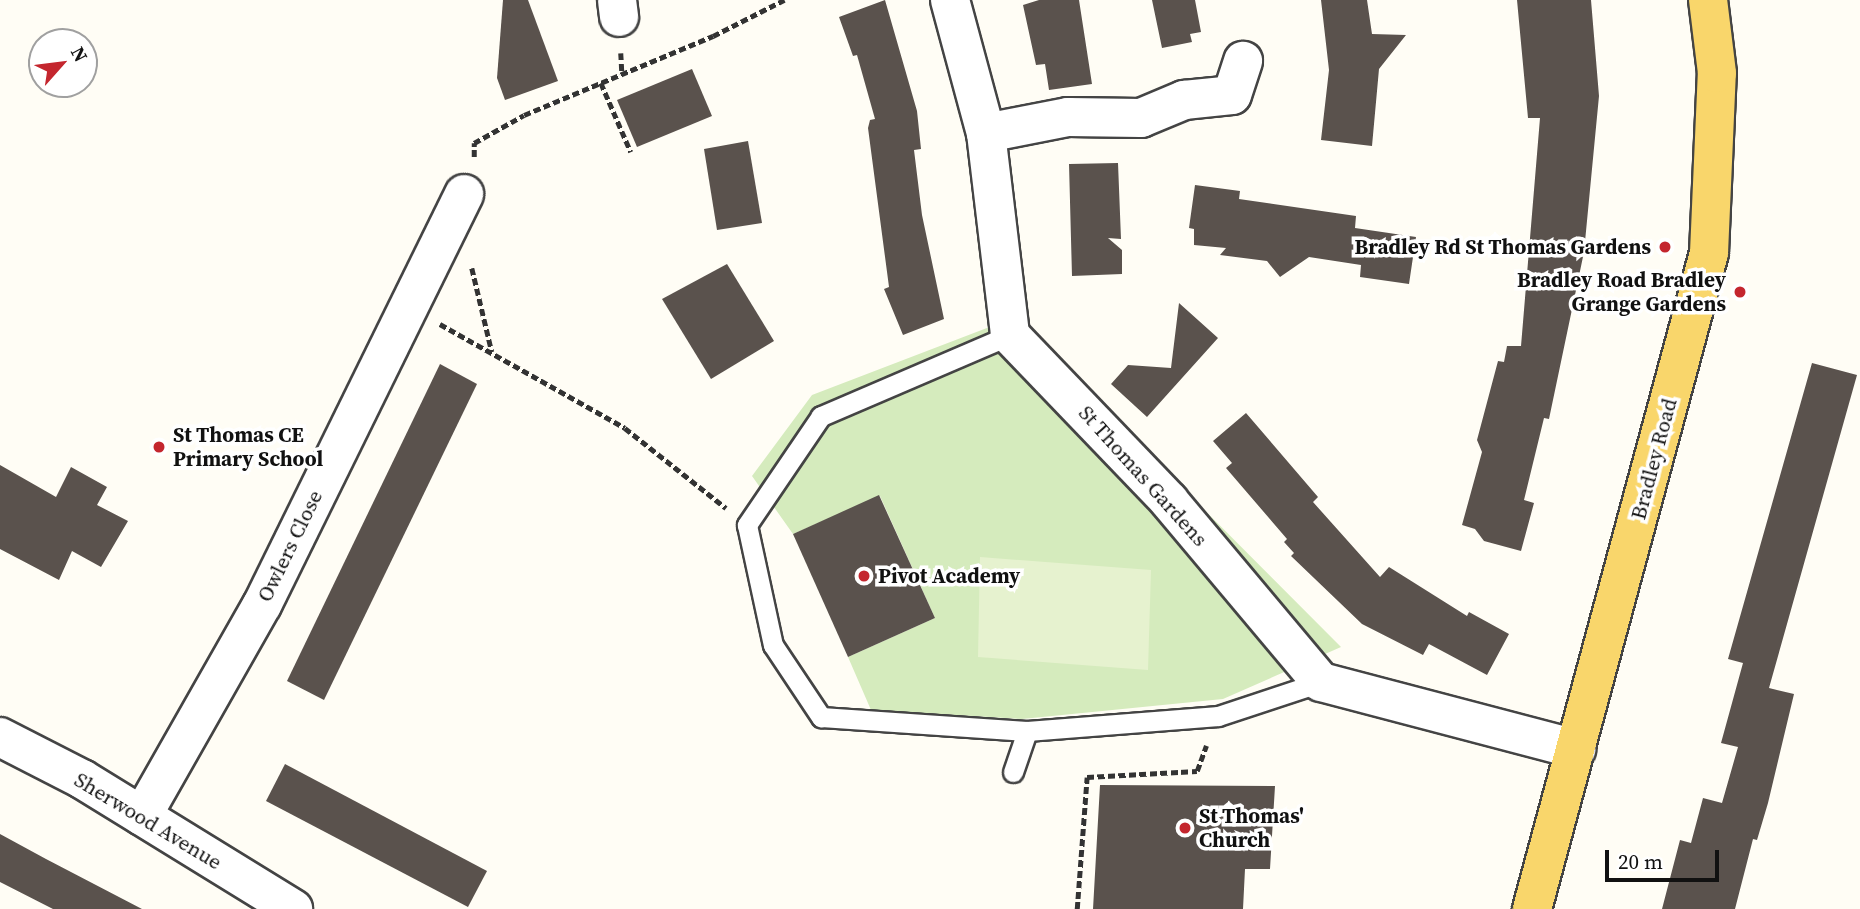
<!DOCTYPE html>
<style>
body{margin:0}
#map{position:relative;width:1860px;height:909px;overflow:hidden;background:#fffdf5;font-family:"Source Serif 4",serif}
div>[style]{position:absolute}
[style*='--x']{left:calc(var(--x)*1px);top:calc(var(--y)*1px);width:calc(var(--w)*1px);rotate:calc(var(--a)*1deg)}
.green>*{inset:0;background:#d5ebbd}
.pitch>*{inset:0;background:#e6f2cf}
.building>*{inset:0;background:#5a524d}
.path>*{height:4.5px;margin-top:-2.25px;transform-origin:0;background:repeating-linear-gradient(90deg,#333 0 7px,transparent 0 10.5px)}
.roads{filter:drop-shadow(2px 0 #444) drop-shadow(-2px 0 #444) drop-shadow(0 2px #444) drop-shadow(0 -2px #444)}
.lane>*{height:19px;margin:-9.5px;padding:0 9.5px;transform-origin:9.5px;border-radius:9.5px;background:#fff}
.street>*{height:38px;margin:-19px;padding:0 19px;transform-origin:19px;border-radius:19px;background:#fff}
.primary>*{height:38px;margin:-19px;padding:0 19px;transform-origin:19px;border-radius:19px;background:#f9d66b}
.dots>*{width:19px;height:19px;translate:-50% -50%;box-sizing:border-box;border:4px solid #fff;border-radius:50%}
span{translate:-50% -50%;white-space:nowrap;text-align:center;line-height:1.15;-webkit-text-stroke:7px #fff;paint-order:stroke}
.poi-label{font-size:21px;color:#111;font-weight:700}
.right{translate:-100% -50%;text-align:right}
.left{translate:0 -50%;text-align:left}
.street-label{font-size:21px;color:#111}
.north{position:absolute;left:28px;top:28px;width:70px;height:70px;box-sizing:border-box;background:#fff;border:2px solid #a0a0a0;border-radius:50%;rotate:62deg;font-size:19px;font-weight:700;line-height:28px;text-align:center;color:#111}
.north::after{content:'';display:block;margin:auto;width:24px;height:32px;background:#c4262e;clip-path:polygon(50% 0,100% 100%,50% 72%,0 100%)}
.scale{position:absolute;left:1605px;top:850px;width:114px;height:32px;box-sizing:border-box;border:4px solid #111;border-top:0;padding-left:9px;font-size:21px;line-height:24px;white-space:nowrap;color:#111;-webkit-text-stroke:5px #fff;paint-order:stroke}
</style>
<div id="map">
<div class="green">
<div style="clip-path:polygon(1013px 318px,1341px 647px,1223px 699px,1022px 719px,871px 710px,848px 657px,935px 618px,880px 496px,793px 534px,752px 476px,812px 395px)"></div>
</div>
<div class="pitch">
<div style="clip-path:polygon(980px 557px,1151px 570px,1148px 670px,978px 657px)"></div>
</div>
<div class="building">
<div style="clip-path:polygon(503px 0,528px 0,558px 81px,505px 100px,497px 78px)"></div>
<div style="clip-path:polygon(885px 0,917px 111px,921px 149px,914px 150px,922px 215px,944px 319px,903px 335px,884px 289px,889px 287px,868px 128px,870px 120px,875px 119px,857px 55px,853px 56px,839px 17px)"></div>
<div style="clip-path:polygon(1039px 0,1079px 0,1092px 84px,1049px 90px,1045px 64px,1036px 65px,1023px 5px)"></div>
<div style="clip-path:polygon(1152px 0,1195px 0,1201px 32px,1190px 34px,1192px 42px,1162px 48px)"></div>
<div style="clip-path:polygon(1321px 0,1367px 0,1372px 34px,1406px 35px,1379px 69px,1372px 146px,1321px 140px,1329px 70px)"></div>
<div style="clip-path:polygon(1517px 0,1591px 0,1599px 96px,1584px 252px,1549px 419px,1544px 418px,1524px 500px,1534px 503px,1521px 551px,1484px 541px,1475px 529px,1462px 525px,1482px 452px,1477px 440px,1498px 361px,1504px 362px,1507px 346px,1521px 346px,1540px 118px,1528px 118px)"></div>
<div style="clip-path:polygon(692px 69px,712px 116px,637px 147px,617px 100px)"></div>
<div style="clip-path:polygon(748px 141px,762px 223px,717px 230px,704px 149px)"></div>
<div style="clip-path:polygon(1118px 163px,1121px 239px,1108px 238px,1122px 250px,1122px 274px,1072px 276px,1069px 164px)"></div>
<div style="clip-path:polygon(1195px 185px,1240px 191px,1239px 199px,1356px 216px,1355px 228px,1416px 237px,1409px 284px,1360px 277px,1361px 265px,1309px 257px,1280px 277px,1267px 261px,1220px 255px,1226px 248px,1194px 245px,1194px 229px,1189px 228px)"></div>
<div style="clip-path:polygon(727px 264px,774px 341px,711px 379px,662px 299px)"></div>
<div style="clip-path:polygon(1179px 303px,1218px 338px,1147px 417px,1111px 384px,1128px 365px,1171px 368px)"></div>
<div style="clip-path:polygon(1812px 363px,1857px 375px,1769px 688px,1794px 694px,1768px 803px,1757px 840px,1753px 839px,1735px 909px,1662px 909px,1680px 840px,1691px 843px,1703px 798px,1722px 803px,1738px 747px,1721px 743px,1743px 663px,1728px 659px)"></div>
<div style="clip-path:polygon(440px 364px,477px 384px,324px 700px,287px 681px)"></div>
<div style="clip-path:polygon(1246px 413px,1318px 497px,1313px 502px,1380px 577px,1389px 567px,1467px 616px,1469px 612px,1509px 634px,1487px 675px,1429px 644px,1423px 655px,1362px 624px,1291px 556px,1294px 553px,1284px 542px,1287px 539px,1226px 468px,1232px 463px,1213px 441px)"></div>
<div style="clip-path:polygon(0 465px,56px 497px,71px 467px,107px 487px,97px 505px,128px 521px,101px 567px,72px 551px,59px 580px,0 549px)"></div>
<div style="clip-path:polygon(879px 495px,935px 618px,848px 657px,793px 534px)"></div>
<div style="clip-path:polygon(285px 764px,487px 871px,468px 907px,266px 801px)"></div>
<div style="clip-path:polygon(1100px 785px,1275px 786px,1270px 869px,1245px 869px,1243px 909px,1093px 909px)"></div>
<div style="clip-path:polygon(0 834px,46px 859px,142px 909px,53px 909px,0 882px)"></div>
</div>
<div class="path">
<div style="--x:621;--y:53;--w:21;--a:87"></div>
<div style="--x:601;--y:83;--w:75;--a:66.5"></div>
<div style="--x:474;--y:157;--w:14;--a:-90"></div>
<div style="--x:474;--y:143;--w:57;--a:-29.2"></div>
<div style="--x:524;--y:115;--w:205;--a:-22.7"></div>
<div style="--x:713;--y:36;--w:80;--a:-26.9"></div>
<div style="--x:472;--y:268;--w:86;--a:76.6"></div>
<div style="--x:440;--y:324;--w:212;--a:29.3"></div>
<div style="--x:625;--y:428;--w:129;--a:38.4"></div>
<div style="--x:1077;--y:909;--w:132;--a:-85.7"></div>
<div style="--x:1087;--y:777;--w:110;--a:-3.1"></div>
<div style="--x:1197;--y:771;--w:27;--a:-70"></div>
</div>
<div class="roads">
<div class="lane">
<div style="--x:1010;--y:335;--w:206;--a:156.8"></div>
<div style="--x:821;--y:416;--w:132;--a:124.2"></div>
<div style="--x:747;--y:525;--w:123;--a:77.8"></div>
<div style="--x:773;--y:645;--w:87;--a:56.3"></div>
<div style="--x:821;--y:717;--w:206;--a:3.9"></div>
<div style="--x:1027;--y:731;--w:192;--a:-4.5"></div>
<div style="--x:1218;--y:716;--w:108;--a:-18.3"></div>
<div style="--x:1013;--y:772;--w:43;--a:-71.1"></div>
</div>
<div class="street">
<div style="--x:617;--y:0;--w:17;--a:83"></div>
<div style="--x:950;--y:0;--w:138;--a:74.9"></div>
<div style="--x:986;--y:133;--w:203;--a:83.2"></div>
<div style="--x:1010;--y:335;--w:230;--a:46.2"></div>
<div style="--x:1169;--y:501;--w:236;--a:50"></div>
<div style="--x:1321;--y:682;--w:264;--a:14.7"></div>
<div style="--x:986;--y:133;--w:84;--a:-11"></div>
<div style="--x:1068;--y:117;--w:73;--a:0.8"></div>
<div style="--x:1141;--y:118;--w:47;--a:-22.7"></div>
<div style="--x:1184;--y:100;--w:48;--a:-5.9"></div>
<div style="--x:1232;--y:95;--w:36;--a:-72"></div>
<div style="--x:0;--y:737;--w:92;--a:27.1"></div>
<div style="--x:82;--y:779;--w:248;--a:31.6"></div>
<div style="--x:142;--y:816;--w:243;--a:-60.4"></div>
<div style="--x:262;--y:605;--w:458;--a:-63.8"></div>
</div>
<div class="primary">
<div style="--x:1532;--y:909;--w:679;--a:-74.9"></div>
<div style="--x:1709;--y:253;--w:180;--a:-87.5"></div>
<div style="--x:1717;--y:73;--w:74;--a:-97"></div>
</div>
</div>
<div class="dots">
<div style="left:1665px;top:247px;background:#c4262e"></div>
<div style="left:1740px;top:292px;background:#c4262e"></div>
<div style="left:159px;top:447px;background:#c4262e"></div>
<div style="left:864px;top:576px;background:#c4262e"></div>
<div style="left:1185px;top:828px;background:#c4262e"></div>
</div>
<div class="poi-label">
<span class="right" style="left:1651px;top:247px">Bradley Rd St Thomas Gardens</span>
<span class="right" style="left:1726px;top:292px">Bradley Road Bradley<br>Grange Gardens</span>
<span class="left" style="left:173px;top:447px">St Thomas CE<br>Primary School</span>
<span class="left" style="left:878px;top:576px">Pivot Academy</span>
<span class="left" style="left:1199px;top:828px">St Thomas'<br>Church</span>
</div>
<div class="street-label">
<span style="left:1654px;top:459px;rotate:-75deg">Bradley Road</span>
<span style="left:1143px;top:476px;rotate:48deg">St Thomas Gardens</span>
<span style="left:290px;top:546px;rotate:-64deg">Owlers Close</span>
<span style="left:148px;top:821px;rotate:31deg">Sherwood Avenue</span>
</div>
<div class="north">N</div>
<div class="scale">20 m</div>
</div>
